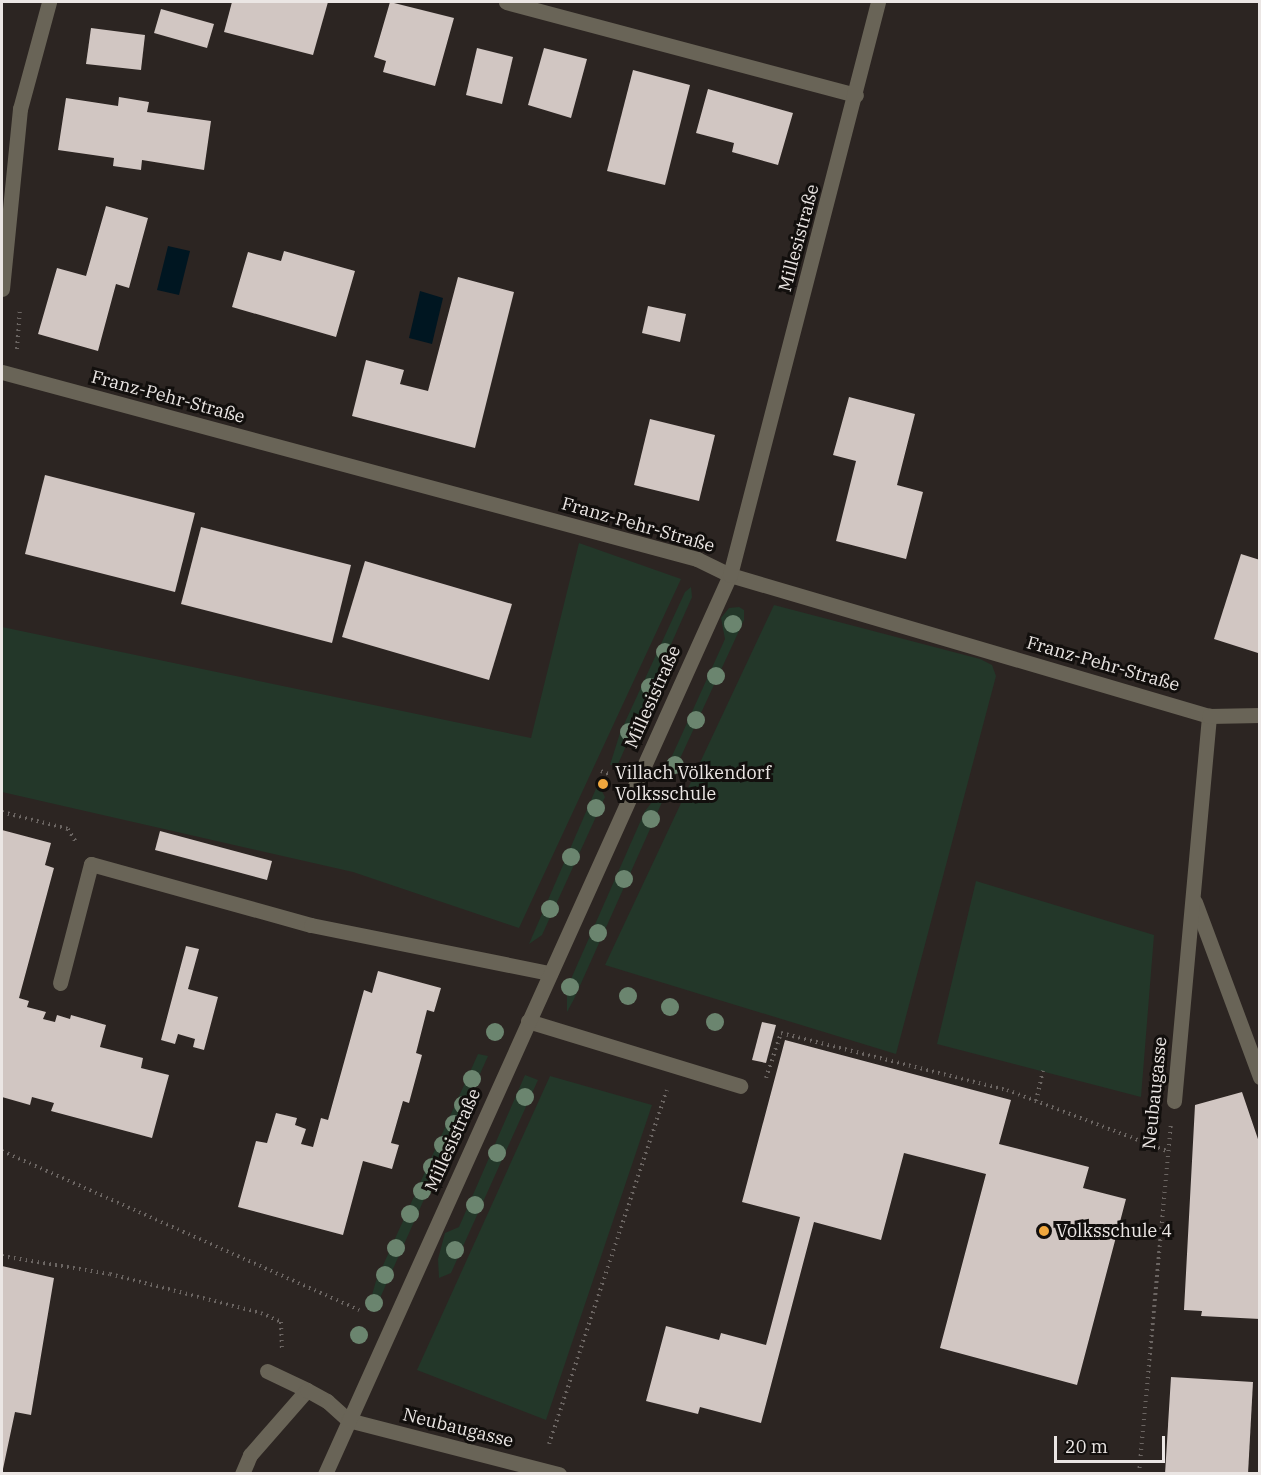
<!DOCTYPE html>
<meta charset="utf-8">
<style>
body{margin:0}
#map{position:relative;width:1261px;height:1475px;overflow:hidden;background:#2c2522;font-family:"IBM Plex Serif",serif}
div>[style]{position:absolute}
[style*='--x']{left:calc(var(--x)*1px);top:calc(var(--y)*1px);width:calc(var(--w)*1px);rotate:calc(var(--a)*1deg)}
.green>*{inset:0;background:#233729}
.water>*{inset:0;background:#001621}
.building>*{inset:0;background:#d1c6c2}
.path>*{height:4px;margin-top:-2px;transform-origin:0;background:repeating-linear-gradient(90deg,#6b6562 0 1.5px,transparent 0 6px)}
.lane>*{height:15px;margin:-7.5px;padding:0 7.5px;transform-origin:7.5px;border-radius:7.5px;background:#696457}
.street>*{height:15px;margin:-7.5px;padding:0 7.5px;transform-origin:7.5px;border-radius:7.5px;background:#696457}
.trees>*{width:18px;height:18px;margin:-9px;border-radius:50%;background:#6b856f}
.dots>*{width:16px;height:16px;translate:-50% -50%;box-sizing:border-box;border:3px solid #120f0d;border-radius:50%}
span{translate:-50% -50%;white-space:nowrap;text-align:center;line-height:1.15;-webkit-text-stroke:6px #120f0d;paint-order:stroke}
.street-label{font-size:18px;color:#ebe6e4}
.poi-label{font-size:18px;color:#ebe6e4}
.left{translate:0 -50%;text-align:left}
.frame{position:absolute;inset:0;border:3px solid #ebe6e4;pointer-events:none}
.scale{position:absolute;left:1054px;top:1436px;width:111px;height:27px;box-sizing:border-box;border:3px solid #ebe6e4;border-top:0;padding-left:8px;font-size:18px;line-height:21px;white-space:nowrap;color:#ebe6e4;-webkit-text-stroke:4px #120f0d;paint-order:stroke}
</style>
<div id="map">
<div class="green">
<div style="clip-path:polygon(579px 543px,681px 579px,519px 928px,353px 872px,2px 792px,2px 627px,531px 738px)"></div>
<div style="clip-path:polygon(691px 587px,692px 597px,618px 764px,610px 765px,620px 733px,685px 592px)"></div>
<div style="clip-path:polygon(774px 605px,980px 659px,992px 665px,996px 676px,896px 1054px,605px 965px)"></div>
<div style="clip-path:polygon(739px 607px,744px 610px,744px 620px,671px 778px,667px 775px,668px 765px,725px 639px,721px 618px,729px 608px)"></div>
<div style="clip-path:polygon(598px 784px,605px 797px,542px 935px,529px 944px)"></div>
<div style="clip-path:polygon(663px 800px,574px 999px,567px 1012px,567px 988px,645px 811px,652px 802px)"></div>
<div style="clip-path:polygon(976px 881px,1154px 935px,1141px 1097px,937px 1044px)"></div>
<div style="clip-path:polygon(478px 1054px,488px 1056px,376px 1307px,370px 1302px,376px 1281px)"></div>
<div style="clip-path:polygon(525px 1075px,538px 1080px,451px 1273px,439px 1278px,438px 1259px,445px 1233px,459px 1227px)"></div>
<div style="clip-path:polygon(550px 1076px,652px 1105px,546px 1420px,417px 1370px)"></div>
</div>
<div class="water">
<div style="clip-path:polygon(168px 246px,190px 251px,179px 295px,157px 290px)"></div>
<div style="clip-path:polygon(420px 291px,443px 298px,432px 344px,409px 338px)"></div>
</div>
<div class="building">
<div style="clip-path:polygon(232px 2px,328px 2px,313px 55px,224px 32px)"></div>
<div style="clip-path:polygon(390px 2px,454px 18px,435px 86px,383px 72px,386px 61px,374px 57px)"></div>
<div style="clip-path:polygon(161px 9px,214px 24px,207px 48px,154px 33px)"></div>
<div style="clip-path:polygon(91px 28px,145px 35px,141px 70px,86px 64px)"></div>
<div style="clip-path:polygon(477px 48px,513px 57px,502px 104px,466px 95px)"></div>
<div style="clip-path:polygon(544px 48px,587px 59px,571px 118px,528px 105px)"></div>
<div style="clip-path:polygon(633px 70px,690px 85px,665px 185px,607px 171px)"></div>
<div style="clip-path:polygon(708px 89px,793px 113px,778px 165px,732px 152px,734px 143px,696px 133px)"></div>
<div style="clip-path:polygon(119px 97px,149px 102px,147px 112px,211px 121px,204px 170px,142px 160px,141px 170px,113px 166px,114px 158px,58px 150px,66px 98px,118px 106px)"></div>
<div style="clip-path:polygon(106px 206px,148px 218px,129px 288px,116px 284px,98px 351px,38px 334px,57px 268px,86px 276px)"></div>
<div style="clip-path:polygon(284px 251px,355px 271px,336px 337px,232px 307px,248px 252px,281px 261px)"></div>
<div style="clip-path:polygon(458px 277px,514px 292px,475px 448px,352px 416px,366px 360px,404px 370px,400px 384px,428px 391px)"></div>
<div style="clip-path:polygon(648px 306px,686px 314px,680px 342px,642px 333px)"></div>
<div style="clip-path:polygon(849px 397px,915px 414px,897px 485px,923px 492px,906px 559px,836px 541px,856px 461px,833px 455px)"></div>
<div style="clip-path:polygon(650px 419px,715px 435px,699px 501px,634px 485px)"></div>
<div style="clip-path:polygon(45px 475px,195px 513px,175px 592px,25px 554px)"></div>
<div style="clip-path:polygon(201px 527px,351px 565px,332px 643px,181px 604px)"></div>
<div style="clip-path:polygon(1241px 554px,1260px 560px,1258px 653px,1214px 639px)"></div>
<div style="clip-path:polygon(365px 561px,512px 604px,489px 680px,342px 637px)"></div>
<div style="clip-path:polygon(2px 830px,51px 843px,45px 865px,54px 868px,19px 998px,29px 1001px,27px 1007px,46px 1012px,43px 1019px,55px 1022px,57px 1015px,70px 1019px,71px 1015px,106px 1025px,100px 1047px,143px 1058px,141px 1068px,169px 1075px,152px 1138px,51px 1111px,54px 1103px,32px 1097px,30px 1105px,2px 1097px)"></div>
<div style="clip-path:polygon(160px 831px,272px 861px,267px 880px,155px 850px)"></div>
<div style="clip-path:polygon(186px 946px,199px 949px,188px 989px,218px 997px,204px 1050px,193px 1047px,195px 1039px,178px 1034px,175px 1044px,161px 1040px)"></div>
<div style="clip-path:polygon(378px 971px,441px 988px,434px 1012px,427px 1010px,416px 1053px,422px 1055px,409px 1103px,403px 1101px,391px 1143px,399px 1145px,392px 1169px,363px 1161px,343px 1235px,238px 1207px,256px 1141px,267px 1143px,276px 1113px,297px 1118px,295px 1125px,306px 1129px,301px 1144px,313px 1147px,321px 1118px,328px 1120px,364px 990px,372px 993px)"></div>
<div style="clip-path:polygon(762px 1022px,776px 1025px,766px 1063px,752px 1060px)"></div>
<div style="clip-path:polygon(785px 1040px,1011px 1100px,999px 1144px,1089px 1167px,1083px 1188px,1126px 1199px,1077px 1385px,940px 1348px,986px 1174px,904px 1153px,881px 1240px,814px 1222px,761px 1423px,700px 1407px,698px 1414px,646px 1401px,666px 1326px,719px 1340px,721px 1333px,766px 1345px,800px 1217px,742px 1202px)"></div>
<div style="clip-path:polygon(1242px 1092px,1260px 1145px,1260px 1319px,1201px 1316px,1202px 1311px,1184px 1310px,1195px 1105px)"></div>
<div style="clip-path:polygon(2px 1266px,54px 1278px,31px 1415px,15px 1412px,3px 1469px)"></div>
<div style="clip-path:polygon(1171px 1377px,1253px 1382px,1248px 1474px,1165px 1474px)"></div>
</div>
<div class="path">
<div style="--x:17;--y:349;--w:40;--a:-85.7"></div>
<div style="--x:601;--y:771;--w:11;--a:22"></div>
<div style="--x:661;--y:790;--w:10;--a:11"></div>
<div style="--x:2;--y:812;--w:68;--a:14.4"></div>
<div style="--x:68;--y:829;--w:17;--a:59"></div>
<div style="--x:766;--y:1078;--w:47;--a:-71.6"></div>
<div style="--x:781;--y:1033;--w:233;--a:14.2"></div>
<div style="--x:1007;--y:1090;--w:173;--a:20.9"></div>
<div style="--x:1036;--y:1101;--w:31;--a:-77"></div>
<div style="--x:2;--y:1151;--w:391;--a:24"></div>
<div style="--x:2;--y:1256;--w:109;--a:9.5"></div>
<div style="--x:110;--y:1274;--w:156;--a:14.5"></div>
<div style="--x:261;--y:1313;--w:22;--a:24"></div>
<div style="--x:281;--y:1322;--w:27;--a:88"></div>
<div style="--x:549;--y:1444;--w:373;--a:-71.6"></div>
<div style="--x:1139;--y:1474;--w:350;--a:-84.8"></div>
</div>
<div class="lane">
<div style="--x:1195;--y:902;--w:187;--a:69.6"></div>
<div style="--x:60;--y:983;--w:123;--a:-75.4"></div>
<div style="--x:91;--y:864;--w:228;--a:15.5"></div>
<div style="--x:311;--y:925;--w:244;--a:11.4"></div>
<div style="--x:528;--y:1021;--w:222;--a:17"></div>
<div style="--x:1174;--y:1101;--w:387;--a:-84.8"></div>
<div style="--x:267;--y:1371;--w:44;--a:25.4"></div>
<div style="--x:242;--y:1474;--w:21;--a:-67"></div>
<div style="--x:250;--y:1455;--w:86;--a:-48.8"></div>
<div style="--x:307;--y:1390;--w:23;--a:29"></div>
<div style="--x:327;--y:1401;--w:28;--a:42"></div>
</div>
<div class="street">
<div style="--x:506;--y:2;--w:362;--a:14.9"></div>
<div style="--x:2;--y:289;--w:181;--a:-84.3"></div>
<div style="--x:20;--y:109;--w:111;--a:-74.8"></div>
<div style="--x:2;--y:372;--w:720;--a:15.06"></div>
<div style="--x:697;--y:559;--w:37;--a:26"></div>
<div style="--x:730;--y:575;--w:499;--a:16.4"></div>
<div style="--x:1209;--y:716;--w:51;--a:-1.1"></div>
<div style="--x:348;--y:1420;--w:218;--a:14.4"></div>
<div style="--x:325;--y:1474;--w:986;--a:-65.75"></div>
<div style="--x:730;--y:575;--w:592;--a:-75.52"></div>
</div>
<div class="trees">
<div style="left:733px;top:624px"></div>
<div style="left:665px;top:652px"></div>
<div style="left:716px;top:676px"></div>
<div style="left:650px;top:687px"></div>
<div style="left:696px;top:720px"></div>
<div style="left:629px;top:732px"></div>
<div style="left:675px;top:765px"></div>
<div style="left:596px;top:808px"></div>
<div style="left:651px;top:819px"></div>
<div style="left:571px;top:857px"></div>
<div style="left:624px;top:879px"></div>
<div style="left:550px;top:909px"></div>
<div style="left:598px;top:933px"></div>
<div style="left:570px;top:987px"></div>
<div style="left:628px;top:996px"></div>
<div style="left:670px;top:1007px"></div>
<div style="left:715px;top:1022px"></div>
<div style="left:495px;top:1032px"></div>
<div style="left:472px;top:1079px"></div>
<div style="left:525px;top:1097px"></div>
<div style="left:463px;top:1105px"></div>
<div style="left:454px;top:1124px"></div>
<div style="left:443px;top:1145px"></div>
<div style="left:497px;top:1153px"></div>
<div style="left:432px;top:1167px"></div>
<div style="left:422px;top:1191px"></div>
<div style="left:475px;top:1205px"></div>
<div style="left:410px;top:1214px"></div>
<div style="left:396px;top:1248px"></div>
<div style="left:455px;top:1250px"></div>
<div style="left:385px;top:1275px"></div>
<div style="left:374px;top:1303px"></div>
<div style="left:359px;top:1335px"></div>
</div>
<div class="dots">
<div style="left:603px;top:784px;background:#f0a73e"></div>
<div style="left:1044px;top:1231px;background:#f0a73e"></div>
</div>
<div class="street-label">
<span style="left:799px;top:238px;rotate:-75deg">Millesistraße</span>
<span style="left:168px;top:397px;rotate:15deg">Franz-Pehr-Straße</span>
<span style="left:638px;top:525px;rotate:16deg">Franz-Pehr-Straße</span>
<span style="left:1103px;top:664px;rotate:16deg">Franz-Pehr-Straße</span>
<span style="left:653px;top:697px;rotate:-66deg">Millesistraße</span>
<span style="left:1155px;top:1093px;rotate:-84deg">Neubaugasse</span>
<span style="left:453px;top:1140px;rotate:-66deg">Millesistraße</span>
<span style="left:458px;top:1428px;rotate:14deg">Neubaugasse</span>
</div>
<div class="poi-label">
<span class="left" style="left:615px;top:784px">Villach Völkendorf<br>Volksschule</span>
<span class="left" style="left:1056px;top:1231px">Volksschule 4</span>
</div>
<div class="frame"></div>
<div class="scale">20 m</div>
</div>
